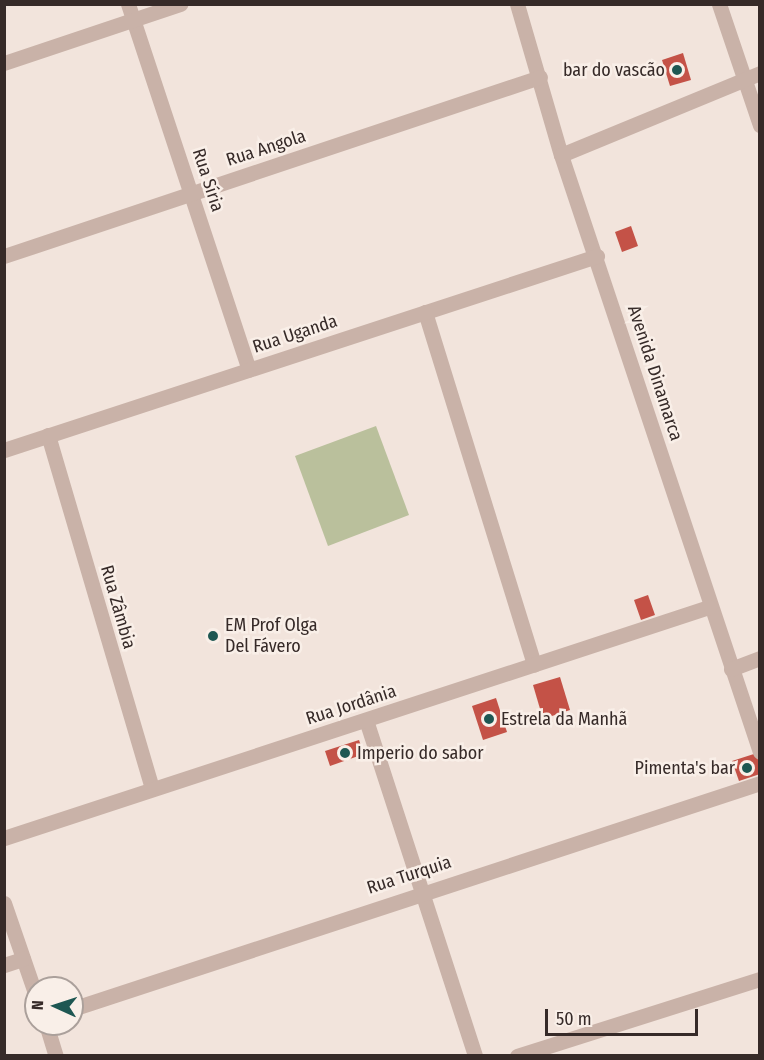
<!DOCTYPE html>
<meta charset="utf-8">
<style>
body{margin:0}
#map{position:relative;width:764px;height:1060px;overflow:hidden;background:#f2e4dc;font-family:"Fira Sans Condensed",sans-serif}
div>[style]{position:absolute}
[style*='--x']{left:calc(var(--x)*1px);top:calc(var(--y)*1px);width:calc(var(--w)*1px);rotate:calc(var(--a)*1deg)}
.green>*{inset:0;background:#bac09c}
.building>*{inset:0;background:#c45247}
.minor>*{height:15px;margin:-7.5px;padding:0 7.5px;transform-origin:7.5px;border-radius:7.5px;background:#c9b2a8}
.dots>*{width:16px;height:16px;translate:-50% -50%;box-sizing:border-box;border:3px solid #f9efe8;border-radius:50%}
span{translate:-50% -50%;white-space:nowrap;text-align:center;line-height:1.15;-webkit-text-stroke:5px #f9efe8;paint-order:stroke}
.poi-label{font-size:18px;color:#362a28}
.right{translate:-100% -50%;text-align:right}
.left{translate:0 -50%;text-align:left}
.street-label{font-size:18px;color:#362a28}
.frame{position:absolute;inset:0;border:6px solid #362a28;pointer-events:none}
.north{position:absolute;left:24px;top:976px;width:60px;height:60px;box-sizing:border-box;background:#f9efe8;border:2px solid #aba09b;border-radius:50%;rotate:273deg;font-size:16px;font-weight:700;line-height:24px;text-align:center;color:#362a28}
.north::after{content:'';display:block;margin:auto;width:21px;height:27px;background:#1e5752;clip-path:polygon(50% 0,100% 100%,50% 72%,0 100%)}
.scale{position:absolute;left:545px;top:1009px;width:153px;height:27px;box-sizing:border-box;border:3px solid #362a28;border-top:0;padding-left:8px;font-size:18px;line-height:21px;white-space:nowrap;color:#362a28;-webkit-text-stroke:4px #f9efe8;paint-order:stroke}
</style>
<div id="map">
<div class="green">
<div style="clip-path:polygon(376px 426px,409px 515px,328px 546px,295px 456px)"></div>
</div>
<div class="building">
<div style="clip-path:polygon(683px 53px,691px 80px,670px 86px,662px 60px)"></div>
<div style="clip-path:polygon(631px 226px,638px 246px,622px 252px,615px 232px)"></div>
<div style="clip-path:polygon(648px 595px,655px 615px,641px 620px,634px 600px)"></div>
<div style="clip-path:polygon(560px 677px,570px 710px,543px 719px,533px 685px)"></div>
<div style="clip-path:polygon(496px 698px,507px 732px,483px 740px,472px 706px)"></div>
<div style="clip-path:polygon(359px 740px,364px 754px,330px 766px,325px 751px)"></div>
<div style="clip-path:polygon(757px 753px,760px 774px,739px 781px,732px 761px)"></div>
</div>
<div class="minor">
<div style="--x:128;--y:4;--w:385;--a:71.7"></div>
<div style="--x:517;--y:4;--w:157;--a:73.8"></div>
<div style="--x:561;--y:155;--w:629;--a:71.57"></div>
<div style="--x:719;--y:4;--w:128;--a:71.3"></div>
<div style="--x:4;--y:63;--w:186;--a:-18.5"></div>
<div style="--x:561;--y:155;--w:215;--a:-22.4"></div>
<div style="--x:4;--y:256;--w:565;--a:-18.47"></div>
<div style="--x:425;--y:312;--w:369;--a:72.8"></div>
<div style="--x:48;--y:435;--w:369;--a:73.6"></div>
<div style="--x:4;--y:450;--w:624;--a:-18.12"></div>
<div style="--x:731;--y:669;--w:31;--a:-21"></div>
<div style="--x:366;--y:720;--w:353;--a:72"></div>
<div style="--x:4;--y:838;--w:742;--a:-18.14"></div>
<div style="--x:4;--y:903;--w:98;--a:71"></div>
<div style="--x:4;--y:965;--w:20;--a:-18"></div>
<div style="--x:72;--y:1009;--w:724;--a:-18.18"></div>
<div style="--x:46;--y:1024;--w:34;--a:73"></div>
<div style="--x:517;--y:1056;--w:255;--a:-17.6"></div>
</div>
<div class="dots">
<div style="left:677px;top:70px;background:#1e5752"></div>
<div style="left:213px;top:636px;background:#1e5752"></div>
<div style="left:489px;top:719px;background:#1e5752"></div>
<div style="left:345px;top:753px;background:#1e5752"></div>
<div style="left:747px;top:768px;background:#1e5752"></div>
</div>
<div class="poi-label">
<span class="right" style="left:665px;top:70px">bar do vascão</span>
<span class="left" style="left:225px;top:636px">EM Prof Olga<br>Del Fávero</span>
<span class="left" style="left:501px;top:719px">Estrela da Manhã</span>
<span class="left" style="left:357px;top:753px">Imperio do sabor</span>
<span class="right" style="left:735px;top:768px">Pimenta's bar</span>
</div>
<div class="street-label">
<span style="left:266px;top:148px;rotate:-18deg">Rua Angola</span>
<span style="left:208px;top:180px;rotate:72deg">Rua Síria</span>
<span style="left:295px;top:334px;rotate:-18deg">Rua Uganda</span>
<span style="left:655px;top:373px;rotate:72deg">Avenida Dinamarca</span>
<span style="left:118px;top:607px;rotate:74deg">Rua Zâmbia</span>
<span style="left:351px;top:705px;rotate:-18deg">Rua Jordânia</span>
<span style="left:409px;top:875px;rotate:-18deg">Rua Turquia</span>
</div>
<div class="frame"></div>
<div class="north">N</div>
<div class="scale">50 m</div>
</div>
